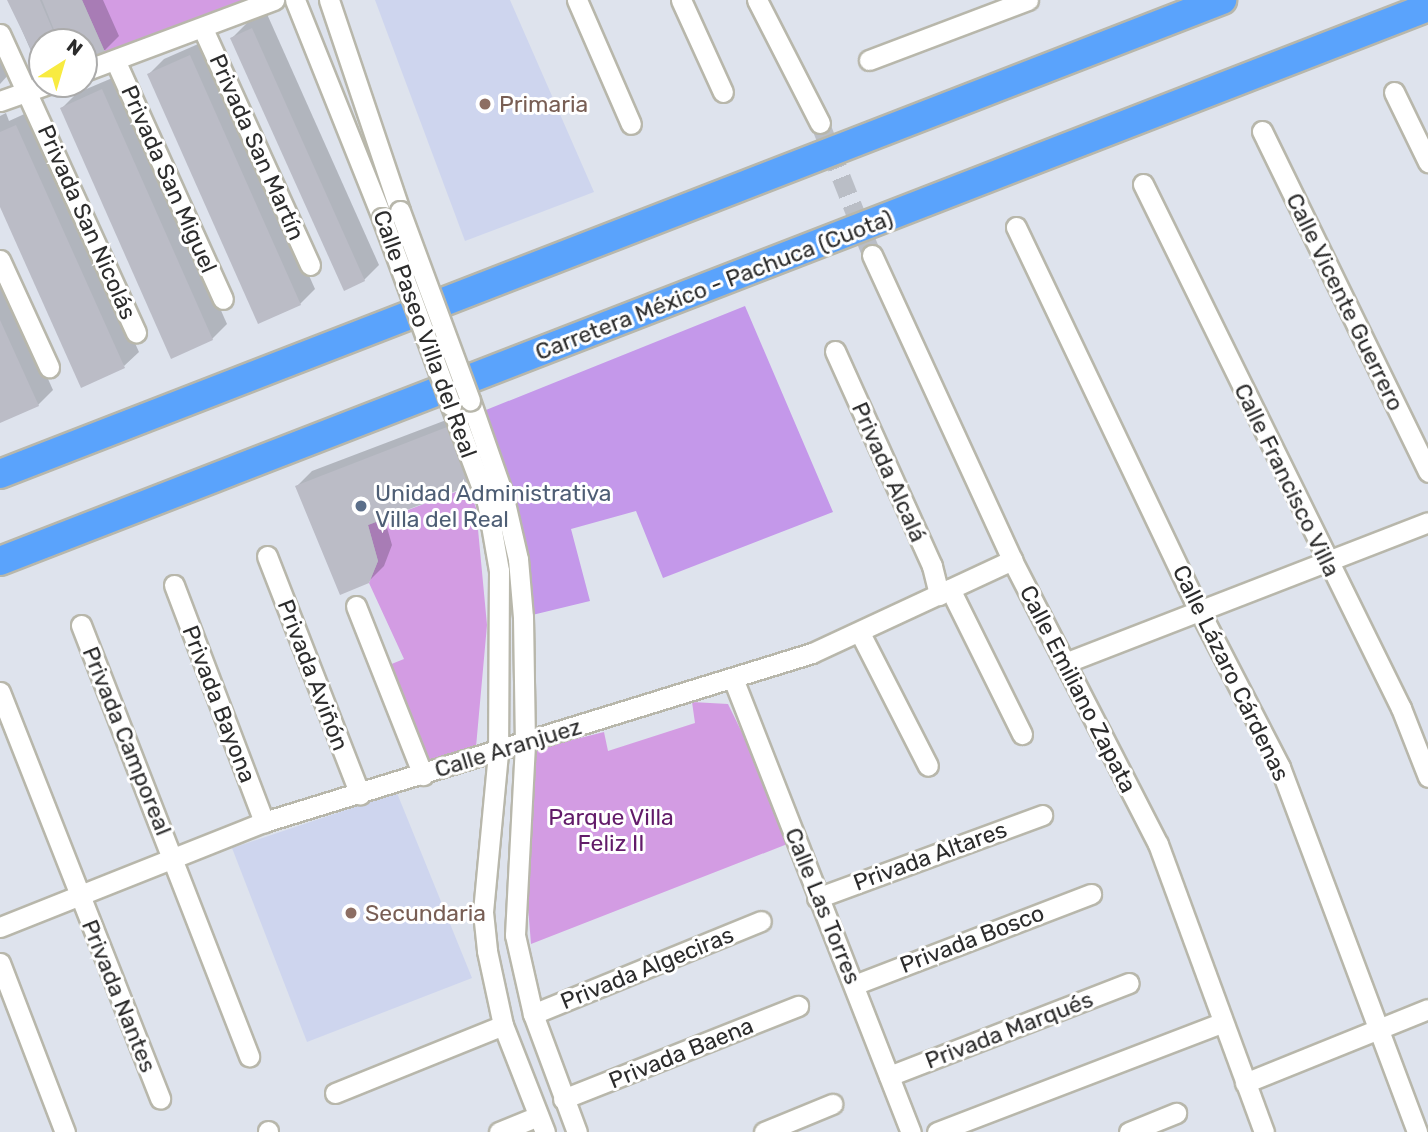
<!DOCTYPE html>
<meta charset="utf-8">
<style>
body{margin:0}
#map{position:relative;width:1428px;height:1132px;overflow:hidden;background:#dee3ed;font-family:Rubik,sans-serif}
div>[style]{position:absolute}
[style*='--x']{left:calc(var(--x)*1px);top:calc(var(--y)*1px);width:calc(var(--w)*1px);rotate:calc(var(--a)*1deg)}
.education>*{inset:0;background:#ced5ee}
.green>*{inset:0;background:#d39ce3}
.pitch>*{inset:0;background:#c498ea}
.shadow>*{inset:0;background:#0003}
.building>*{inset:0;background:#bbbcc6}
.minor-tunnel>*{height:19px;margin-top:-9.5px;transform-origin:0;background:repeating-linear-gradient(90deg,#babec6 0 19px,transparent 0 29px)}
.roads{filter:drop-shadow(2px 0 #b8b7ab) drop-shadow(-2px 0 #b8b7ab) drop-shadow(0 2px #b8b7ab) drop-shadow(0 -2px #b8b7ab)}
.minor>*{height:19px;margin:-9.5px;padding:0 9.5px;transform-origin:9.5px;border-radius:9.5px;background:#fff}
.highway>*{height:28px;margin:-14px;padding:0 14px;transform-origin:14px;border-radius:14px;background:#5aa3fc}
.bridges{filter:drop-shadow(2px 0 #b8b7ab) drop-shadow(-2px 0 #b8b7ab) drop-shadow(0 2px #b8b7ab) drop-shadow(0 -2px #b8b7ab)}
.minor-bridge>*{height:19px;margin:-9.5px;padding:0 9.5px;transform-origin:9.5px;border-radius:9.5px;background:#fff}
.dots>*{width:19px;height:19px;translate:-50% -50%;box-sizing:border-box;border:4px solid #fff;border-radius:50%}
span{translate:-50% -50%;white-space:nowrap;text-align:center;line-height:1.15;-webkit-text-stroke:6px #fff;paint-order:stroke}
.education-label{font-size:23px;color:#785e54}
.left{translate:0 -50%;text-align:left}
.street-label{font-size:23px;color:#2c2c2c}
.service-label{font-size:23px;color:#4e5e75}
.park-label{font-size:23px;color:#621b69}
.north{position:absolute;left:28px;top:28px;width:70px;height:70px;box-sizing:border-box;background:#fff;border:2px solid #ababab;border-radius:50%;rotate:37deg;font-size:19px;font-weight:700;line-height:28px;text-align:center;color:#2c2c2c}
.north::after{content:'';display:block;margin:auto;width:24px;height:32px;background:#f8eb41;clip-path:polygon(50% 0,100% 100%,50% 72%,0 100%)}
</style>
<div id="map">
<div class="education">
<div style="clip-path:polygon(375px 0,510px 0,594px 192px,465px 241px)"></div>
<div style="clip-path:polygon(397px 793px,472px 978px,307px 1042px,232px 848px)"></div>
</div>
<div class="green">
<div style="clip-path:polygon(82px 0,247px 0,105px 52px)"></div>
<div style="clip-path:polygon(469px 487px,476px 508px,487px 625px,476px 747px,418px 769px,384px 667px,404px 659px,369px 583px,378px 561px,368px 525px)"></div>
<div style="clip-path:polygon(692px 702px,728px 704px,795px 841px,531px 944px,528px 907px,536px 749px,604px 732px,608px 751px,695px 723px)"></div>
</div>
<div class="pitch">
<div style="clip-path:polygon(745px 306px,833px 512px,663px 578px,636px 511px,571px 529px,590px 601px,524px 617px,476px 414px)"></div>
</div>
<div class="shadow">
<div style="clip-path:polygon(9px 0,103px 0,119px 36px,105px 50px,84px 57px,84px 42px,42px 42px,40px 72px)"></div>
<div style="clip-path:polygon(267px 14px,379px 265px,364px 280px,232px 38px,247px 23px)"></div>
<div style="clip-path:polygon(205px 41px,315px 289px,300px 304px,149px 74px,164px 59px)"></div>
<div style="clip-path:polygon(0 51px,10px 73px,0 84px)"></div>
<div style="clip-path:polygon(117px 76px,227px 324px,212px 339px,62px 108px,77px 93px)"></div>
<div style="clip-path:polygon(31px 111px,139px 352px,124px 366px,0 203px,0 116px,6px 113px,9px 121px)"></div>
<div style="clip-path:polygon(0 273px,53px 390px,38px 405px,0 421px)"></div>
<div style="clip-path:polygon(462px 414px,483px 470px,468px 485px,384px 517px,392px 545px,384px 566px,368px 582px,297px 486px,312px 471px)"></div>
</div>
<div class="building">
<div style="clip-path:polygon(7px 0,40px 0,58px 42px,42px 42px,42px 72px)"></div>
<div style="clip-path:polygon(42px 0,82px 0,105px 52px,84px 61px,84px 42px,59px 42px)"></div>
<div style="clip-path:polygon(252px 28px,365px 281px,344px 291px,230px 38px)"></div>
<div style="clip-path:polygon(190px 55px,301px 305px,258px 324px,147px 74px)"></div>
<div style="clip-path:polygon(102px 89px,213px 340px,171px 359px,60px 108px)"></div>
<div style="clip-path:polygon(16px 125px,125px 368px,81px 388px,0 207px,0 132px)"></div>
<div style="clip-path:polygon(0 320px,39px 406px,0 423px)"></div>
<div style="clip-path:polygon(447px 427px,469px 486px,368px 525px,378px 561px,369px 583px,340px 595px,295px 486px)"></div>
</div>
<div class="minor-tunnel">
<div style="--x:820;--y:123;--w:142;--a:68.5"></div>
</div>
<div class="roads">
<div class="minor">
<div style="--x:295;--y:0;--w:235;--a:68.2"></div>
<div style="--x:329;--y:0;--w:223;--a:71.4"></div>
<div style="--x:577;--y:0;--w:135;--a:66.5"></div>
<div style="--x:681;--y:0;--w:101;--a:65.5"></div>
<div style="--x:757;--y:0;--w:138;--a:62.9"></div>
<div style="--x:203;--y:29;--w:259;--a:65.6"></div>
<div style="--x:0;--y:34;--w:328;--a:65.5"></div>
<div style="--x:115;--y:60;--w:262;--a:65.7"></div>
<div style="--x:869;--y:60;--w:170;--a:-20.7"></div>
<div style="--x:84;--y:71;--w:203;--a:-20.5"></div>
<div style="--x:1394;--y:92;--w:78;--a:64.1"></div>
<div style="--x:0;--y:101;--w:51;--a:-19.5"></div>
<div style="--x:1262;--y:131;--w:379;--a:64"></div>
<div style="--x:1143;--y:184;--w:584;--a:63.79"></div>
<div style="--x:1401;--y:708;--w:74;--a:68.6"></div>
<div style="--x:1016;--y:227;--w:422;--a:64.5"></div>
<div style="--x:1198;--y:608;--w:179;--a:62.7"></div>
<div style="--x:1280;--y:767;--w:390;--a:69.4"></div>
<div style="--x:872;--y:255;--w:336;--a:65.3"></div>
<div style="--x:1012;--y:560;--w:319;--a:62.8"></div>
<div style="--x:1158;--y:844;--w:307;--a:69.8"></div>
<div style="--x:0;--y:260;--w:118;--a:65.4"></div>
<div style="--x:835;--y:351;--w:236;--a:65.7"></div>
<div style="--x:932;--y:566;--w:30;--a:76"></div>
<div style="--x:470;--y:400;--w:100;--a:70.7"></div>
<div style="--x:503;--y:494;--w:67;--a:77"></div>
<div style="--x:518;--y:559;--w:58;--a:85.1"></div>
<div style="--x:523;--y:617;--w:127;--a:89.1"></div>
<div style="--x:525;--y:744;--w:191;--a:93"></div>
<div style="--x:515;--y:935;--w:81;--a:77.2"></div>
<div style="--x:533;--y:1014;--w:126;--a:69.6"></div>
<div style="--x:451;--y:406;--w:103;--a:69.4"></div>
<div style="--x:487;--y:502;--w:70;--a:80.1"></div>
<div style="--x:499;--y:571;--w:182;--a:90.3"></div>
<div style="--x:498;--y:753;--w:160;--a:95.4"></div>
<div style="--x:483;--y:912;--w:39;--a:84"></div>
<div style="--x:487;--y:951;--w:76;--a:77.8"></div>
<div style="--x:503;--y:1025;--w:115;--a:68.6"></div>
<div style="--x:267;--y:556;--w:256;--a:68.7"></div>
<div style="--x:174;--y:585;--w:254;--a:69.2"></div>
<div style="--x:950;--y:589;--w:162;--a:63.6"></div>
<div style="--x:356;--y:606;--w:182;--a:68.4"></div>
<div style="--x:81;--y:625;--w:463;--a:68.7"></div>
<div style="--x:860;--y:633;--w:149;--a:62.9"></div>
<div style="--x:1065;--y:663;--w:389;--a:-21.2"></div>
<div style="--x:734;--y:681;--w:484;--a:68.6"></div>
<div style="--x:0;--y:692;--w:437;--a:68.5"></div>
<div style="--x:817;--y:898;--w:240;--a:-20.2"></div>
<div style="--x:0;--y:927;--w:284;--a:-21.7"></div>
<div style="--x:264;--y:822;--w:573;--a:-17.14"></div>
<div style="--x:812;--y:653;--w:221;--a:-24.9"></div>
<div style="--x:0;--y:963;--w:181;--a:69"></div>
<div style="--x:854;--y:985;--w:254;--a:-21"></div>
<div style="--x:533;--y:1014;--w:246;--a:-22.2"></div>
<div style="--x:889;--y:1076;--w:257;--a:-21.2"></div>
<div style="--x:1245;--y:1083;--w:197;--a:-22"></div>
<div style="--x:335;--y:1093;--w:181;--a:-22"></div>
<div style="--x:563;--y:1099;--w:253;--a:-21.6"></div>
<div style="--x:268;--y:1131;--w:1;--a:90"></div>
<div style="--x:499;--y:1132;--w:42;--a:-22.3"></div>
<div style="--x:764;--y:1132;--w:74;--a:-22.4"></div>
<div style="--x:937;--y:1132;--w:304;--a:-21"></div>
<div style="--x:1129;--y:1132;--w:51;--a:-22"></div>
</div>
<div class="highway">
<div style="--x:0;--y:474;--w:1311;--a:-21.2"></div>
<div style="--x:0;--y:561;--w:1532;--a:-21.2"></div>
</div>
</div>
<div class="bridges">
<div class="minor-bridge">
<div style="--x:400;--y:211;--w:202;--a:69.7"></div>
<div style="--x:382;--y:218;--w:200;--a:69.8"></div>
</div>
</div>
<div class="dots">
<div style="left:485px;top:104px;background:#8d6e63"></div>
<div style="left:361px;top:506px;background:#5c6f8a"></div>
<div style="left:351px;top:913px;background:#8d6e63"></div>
</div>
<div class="education-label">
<span class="left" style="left:499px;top:104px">Primaria</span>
<span class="left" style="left:365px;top:913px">Secundaria</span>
</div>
<div class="street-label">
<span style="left:257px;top:147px;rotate:66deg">Privada San Martín</span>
<span style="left:169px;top:179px;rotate:66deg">Privada San Miguel</span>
<span style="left:87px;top:222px;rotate:66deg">Privada San Nicolás</span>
<span style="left:714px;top:285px;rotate:-21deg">Carretera México - Pachuca (Cuota)</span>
<span style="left:1345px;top:302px;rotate:64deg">Calle Vicente Guerrero</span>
<span style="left:425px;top:334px;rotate:70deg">Calle Paseo Villa del Real</span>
<span style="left:889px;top:472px;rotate:66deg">Privada Alcalá</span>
<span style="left:1287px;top:480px;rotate:64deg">Calle Francisco Villa</span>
<span style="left:1231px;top:673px;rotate:64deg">Calle Lázaro Cárdenas</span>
<span style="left:313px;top:675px;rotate:69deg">Privada Aviñón</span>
<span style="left:1078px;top:689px;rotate:63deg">Calle Emiliano Zapata</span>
<span style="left:219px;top:704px;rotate:69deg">Privada Bayona</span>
<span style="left:127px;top:741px;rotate:68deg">Privada Camporeal</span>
<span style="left:508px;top:748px;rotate:-17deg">Calle Aranjuez</span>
<span style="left:930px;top:856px;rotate:-20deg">Privada Altares</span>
<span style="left:823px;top:906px;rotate:68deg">Calle Las Torres</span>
<span style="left:972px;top:939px;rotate:-21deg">Privada Bosco</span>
<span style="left:647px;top:968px;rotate:-22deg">Privada Algeciras</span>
<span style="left:119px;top:996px;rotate:68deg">Privada Nantes</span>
<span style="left:1009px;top:1030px;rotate:-21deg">Privada Marqués</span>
<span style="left:681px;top:1053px;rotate:-22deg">Privada Baena</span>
</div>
<div class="service-label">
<span class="left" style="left:375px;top:506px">Unidad Administrativa<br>Villa del Real</span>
</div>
<div class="park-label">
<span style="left:611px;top:830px">Parque Villa<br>Feliz II</span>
</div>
<div class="north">N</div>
</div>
